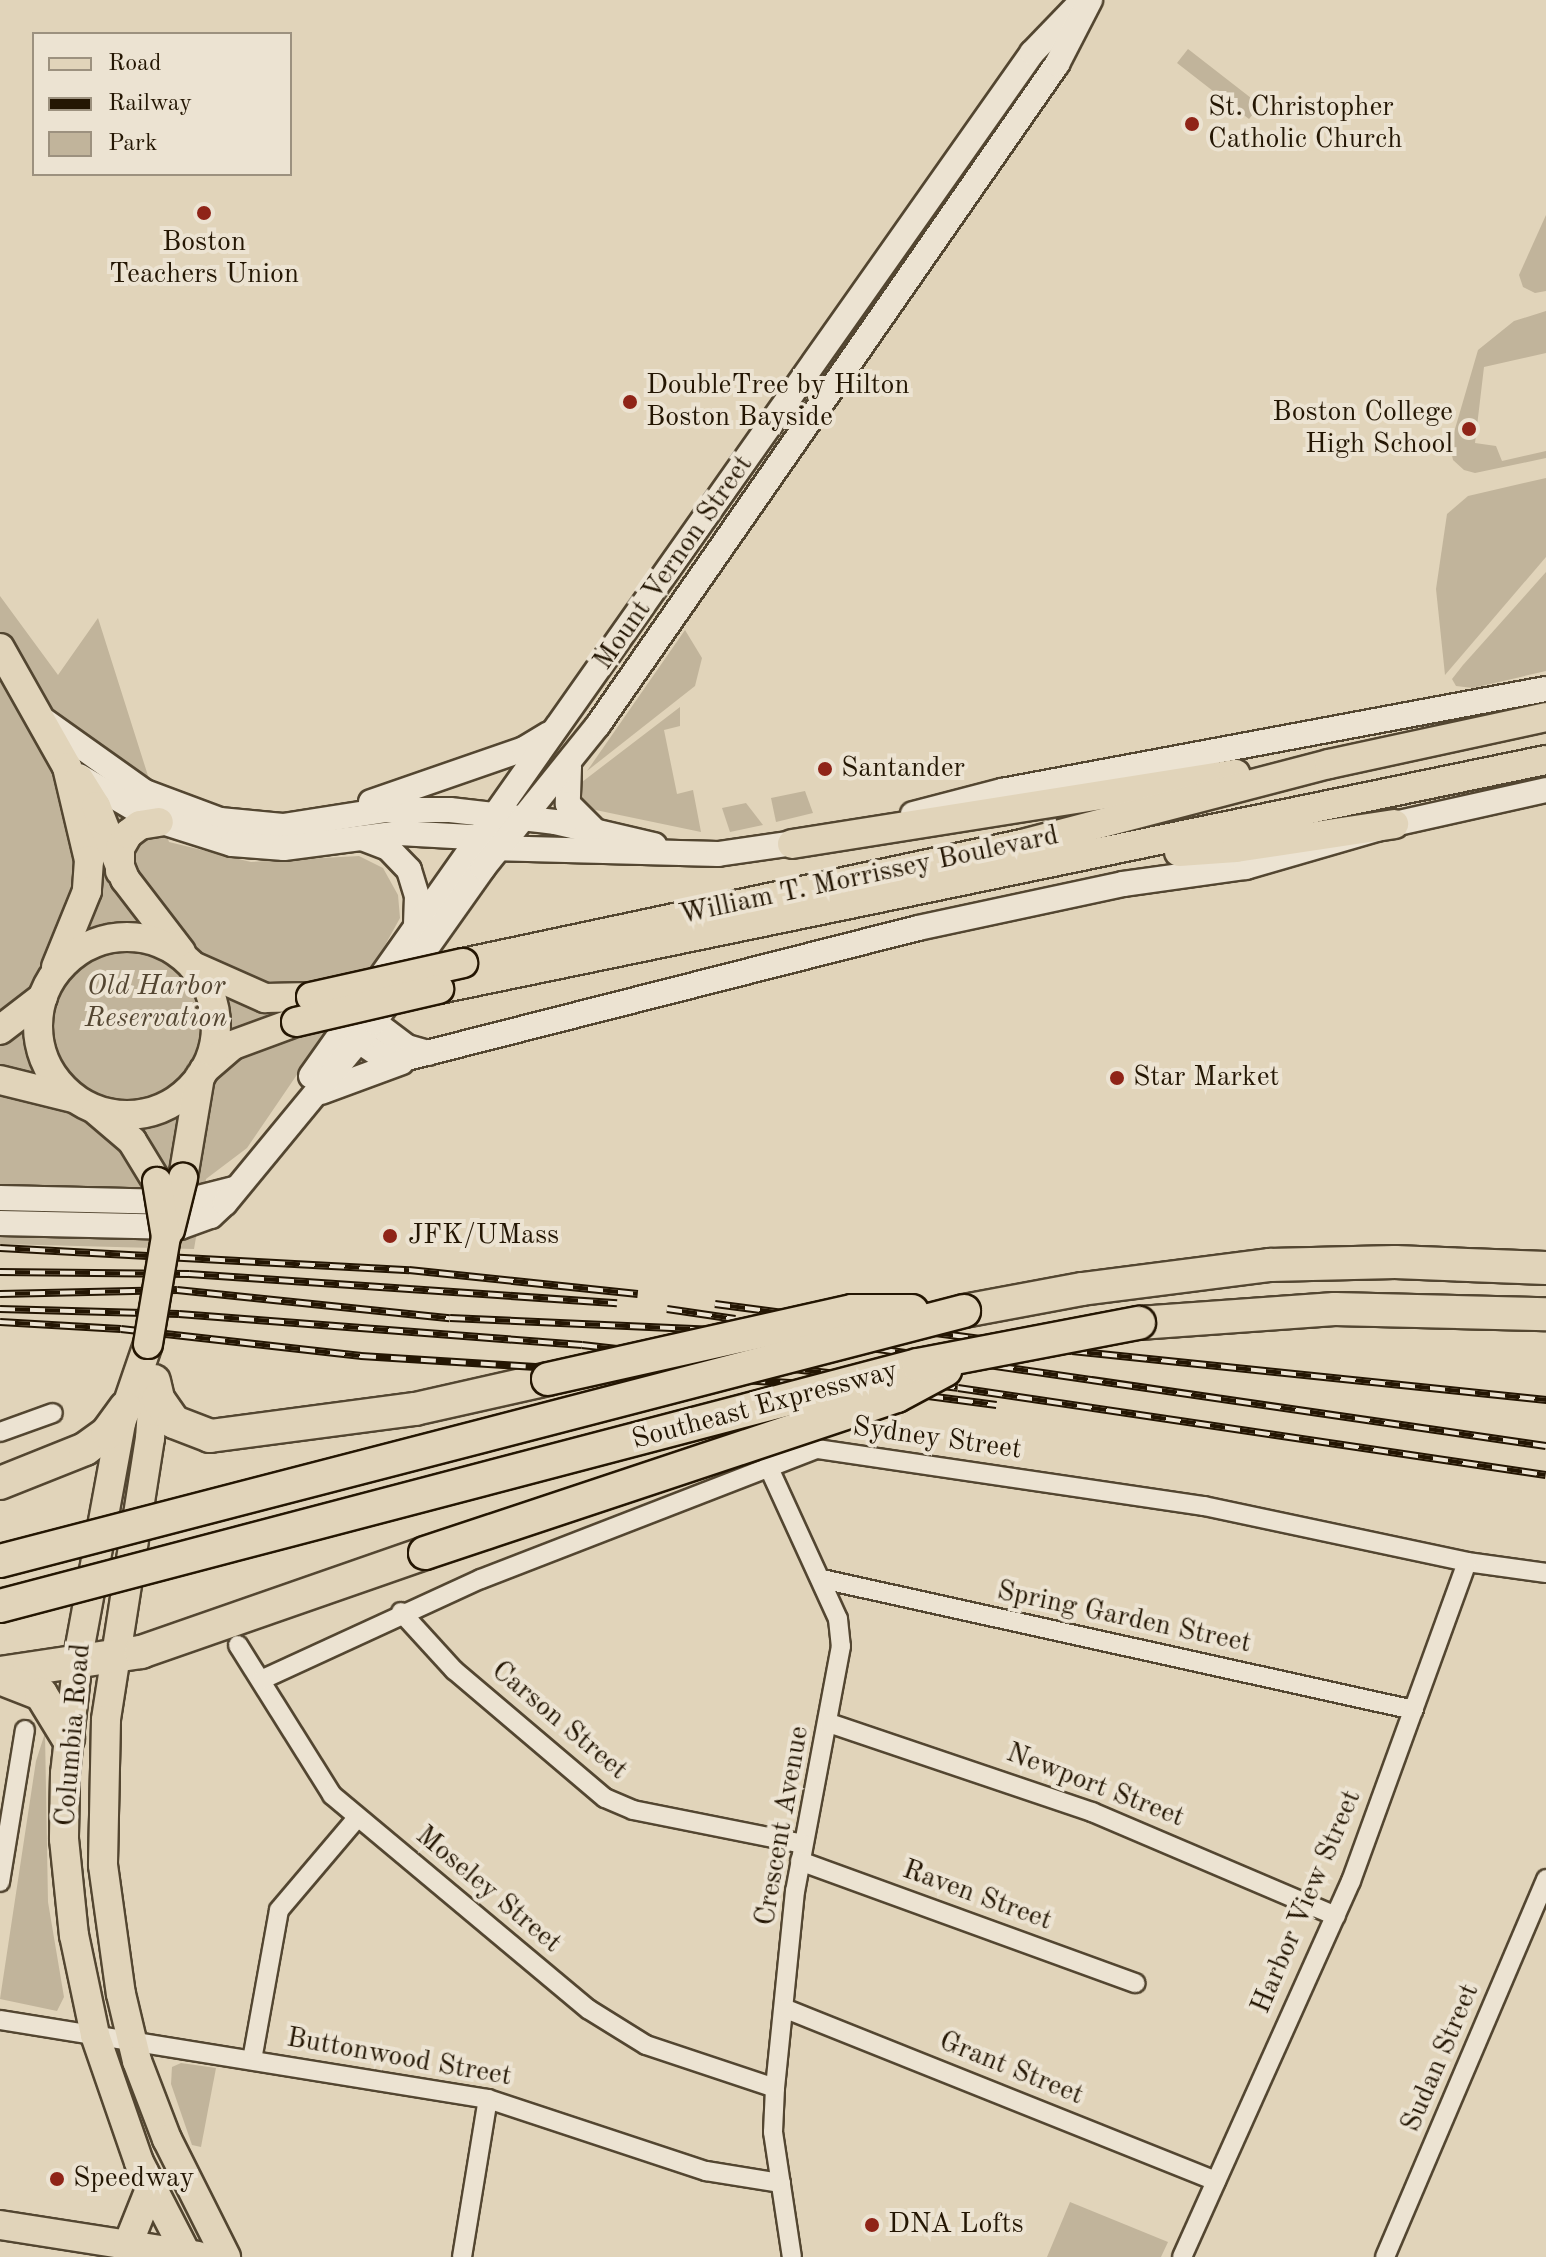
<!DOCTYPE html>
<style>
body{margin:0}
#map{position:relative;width:1546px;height:2257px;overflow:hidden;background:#e1d4ba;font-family:"Old Standard TT",serif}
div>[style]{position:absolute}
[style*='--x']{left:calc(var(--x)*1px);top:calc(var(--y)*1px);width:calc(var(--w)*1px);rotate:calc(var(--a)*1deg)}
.green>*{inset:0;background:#c1b49b}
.roads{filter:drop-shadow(2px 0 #534631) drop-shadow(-2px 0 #534631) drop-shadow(0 2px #534631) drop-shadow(0 -2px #534631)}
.street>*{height:18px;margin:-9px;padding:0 9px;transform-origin:9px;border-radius:9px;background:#ece3d2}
.secondary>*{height:24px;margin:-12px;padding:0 12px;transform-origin:12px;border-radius:12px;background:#ece3d2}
.primary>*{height:28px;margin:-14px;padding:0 14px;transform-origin:14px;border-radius:14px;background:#e1d4ba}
.primary>.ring{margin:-14px;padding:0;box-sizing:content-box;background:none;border:28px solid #e1d4ba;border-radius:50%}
.highway>*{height:32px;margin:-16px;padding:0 16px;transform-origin:16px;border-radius:16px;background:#e1d4ba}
.rail>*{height:8px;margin-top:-4px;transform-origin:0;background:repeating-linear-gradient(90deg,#ece3d2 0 15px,#241603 0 30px);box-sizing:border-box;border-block:2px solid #241603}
.bridges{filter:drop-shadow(2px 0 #241603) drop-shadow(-2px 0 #241603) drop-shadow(0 2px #241603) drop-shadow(0 -2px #241603)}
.primary-bridge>*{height:28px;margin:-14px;padding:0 14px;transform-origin:14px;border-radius:14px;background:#e1d4ba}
.highway-bridge>*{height:32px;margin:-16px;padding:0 16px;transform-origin:16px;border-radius:16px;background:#e1d4ba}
.dots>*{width:22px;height:22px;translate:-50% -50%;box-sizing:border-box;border:4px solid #ece3d2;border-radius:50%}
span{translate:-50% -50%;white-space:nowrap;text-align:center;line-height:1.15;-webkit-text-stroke:8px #ece3d2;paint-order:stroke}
.poi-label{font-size:28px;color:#241603}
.left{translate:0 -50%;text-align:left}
.right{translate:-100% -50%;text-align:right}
.street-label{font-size:28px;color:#241603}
.park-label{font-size:28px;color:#534531;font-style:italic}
.legend{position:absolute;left:32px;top:32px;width:260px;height:144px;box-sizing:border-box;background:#ece3d2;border:2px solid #9c917f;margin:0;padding:10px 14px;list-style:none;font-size:24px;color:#241603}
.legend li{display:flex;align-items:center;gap:16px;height:40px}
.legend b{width:40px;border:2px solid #9c917f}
</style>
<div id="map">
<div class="green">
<div style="clip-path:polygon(1188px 49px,1260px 105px,1249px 119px,1177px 63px)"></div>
<div style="clip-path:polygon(1546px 215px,1546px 291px,1535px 293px,1523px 287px,1519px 275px)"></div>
<div style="clip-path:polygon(1546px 311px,1546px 353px,1484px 367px,1475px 443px,1496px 446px,1502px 461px,1546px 451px,1546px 458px,1475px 473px,1464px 470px,1453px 460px,1450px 446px,1478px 350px,1514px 321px)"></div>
<div style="clip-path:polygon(1546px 478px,1546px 557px,1445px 675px,1436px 589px,1447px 514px,1468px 496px)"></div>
<div style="clip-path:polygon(1546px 572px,1546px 671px,1473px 688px,1456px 686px,1452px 679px,1463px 665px)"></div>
<div style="clip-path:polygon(0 596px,58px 675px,98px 618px,169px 842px,251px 862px,359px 856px,383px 868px,398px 895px,400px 918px,384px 947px,247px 1148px,206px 1179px,194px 1249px,0 1244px)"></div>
<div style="clip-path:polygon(685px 630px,702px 658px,695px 686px,587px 771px)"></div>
<div style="clip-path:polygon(680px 707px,680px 726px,664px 730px,677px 794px,693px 790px,701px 832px,586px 808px,579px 800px,582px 782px)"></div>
<div style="clip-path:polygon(805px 791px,813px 813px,776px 822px,771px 798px)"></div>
<div style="clip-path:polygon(746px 803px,763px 825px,730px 832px,722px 808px)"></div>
<div style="clip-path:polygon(45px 1733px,48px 1902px,64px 1997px,57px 2011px,0 1999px,36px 1761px)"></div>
<div style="clip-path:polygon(181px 2063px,216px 2068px,201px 2147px,192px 2145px,171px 2084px,172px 2067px)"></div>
<div style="clip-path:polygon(1070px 2202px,1168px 2242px,1161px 2257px,1047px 2257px)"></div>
</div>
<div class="roads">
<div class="street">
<div style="--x:0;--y:1432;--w:56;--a:-19.7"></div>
<div style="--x:768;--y:1466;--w:168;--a:65.4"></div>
<div style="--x:838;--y:1619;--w:27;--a:84"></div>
<div style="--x:841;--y:1646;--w:249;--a:100.6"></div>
<div style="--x:795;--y:1891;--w:198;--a:95.8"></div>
<div style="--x:775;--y:2088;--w:44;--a:92.6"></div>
<div style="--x:773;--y:2132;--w:126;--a:81.4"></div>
<div style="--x:822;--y:1579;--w:606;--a:12.48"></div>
<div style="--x:401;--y:1612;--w:79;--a:47.6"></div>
<div style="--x:454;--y:1670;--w:198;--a:40.3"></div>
<div style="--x:605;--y:1798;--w:30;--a:23"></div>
<div style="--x:633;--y:1810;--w:173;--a:11.3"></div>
<div style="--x:238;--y:1645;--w:177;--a:57.9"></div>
<div style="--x:332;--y:1795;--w:334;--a:39.9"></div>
<div style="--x:588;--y:2009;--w:68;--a:31.8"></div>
<div style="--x:646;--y:2045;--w:136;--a:18.4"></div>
<div style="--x:261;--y:1680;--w:242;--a:-24.7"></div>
<div style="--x:481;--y:1579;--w:360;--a:-21.2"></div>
<div style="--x:817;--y:1449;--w:391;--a:8.4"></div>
<div style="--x:1204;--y:1506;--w:269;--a:12"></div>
<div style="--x:1467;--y:1562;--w:80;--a:7.9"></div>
<div style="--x:829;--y:1723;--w:278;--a:18.7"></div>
<div style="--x:1092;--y:1812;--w:265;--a:23.1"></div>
<div style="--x:800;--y:1861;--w:357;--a:20"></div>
<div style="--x:0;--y:1882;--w:154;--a:-80.7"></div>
<div style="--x:786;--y:2009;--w:463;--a:21.8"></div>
<div style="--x:0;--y:2020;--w:494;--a:9.2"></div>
<div style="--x:488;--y:2099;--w:230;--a:18.3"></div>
<div style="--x:706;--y:2171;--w:76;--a:9.1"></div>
<div style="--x:252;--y:2060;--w:152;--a:-79.8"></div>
<div style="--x:279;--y:1910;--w:121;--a:-49.7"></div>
<div style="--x:462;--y:2257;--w:160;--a:-80.7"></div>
<div style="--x:1182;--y:2257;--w:412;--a:-65.8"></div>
<div style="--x:1351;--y:1881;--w:339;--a:-70"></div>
<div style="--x:1385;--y:2257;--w:411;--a:-66.9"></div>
</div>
<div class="secondary">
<div style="--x:45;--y:721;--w:123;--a:35.4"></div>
<div style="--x:145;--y:792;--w:80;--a:20.5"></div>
<div style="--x:220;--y:820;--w:63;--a:5.4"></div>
<div style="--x:283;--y:826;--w:103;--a:-8.9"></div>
<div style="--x:385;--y:810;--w:65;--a:0"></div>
<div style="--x:450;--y:810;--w:106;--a:6.5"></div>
<div style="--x:555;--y:822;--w:102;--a:13.1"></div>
<div style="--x:569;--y:767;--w:37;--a:92"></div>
<div style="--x:568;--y:804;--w:35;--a:45"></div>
<div style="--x:79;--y:776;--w:82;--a:30.6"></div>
<div style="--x:150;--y:818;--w:86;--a:17.6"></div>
<div style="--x:232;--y:844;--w:52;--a:4.4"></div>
<div style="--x:284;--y:848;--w:116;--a:-7.4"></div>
<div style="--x:399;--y:833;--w:90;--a:3.2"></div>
<div style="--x:371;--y:802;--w:162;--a:-19.1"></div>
<div style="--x:524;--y:749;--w:29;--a:-31"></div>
<div style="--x:913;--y:814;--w:92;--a:-14.5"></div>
<div style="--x:1002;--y:791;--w:553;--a:-10.62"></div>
<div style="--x:362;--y:838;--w:28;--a:21"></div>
<div style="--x:388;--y:848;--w:30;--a:46"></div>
<div style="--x:409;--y:870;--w:27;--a:73"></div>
<div style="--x:417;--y:896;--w:33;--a:92"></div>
<div style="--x:490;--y:848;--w:228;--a:1.5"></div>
<div style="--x:718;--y:854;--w:90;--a:-8.3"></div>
<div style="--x:362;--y:1013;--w:56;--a:37.1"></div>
<div style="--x:407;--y:1047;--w:22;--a:16"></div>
<div style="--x:346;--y:1032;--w:42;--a:34.4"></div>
<div style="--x:381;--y:1056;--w:26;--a:4"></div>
<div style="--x:407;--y:1058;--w:527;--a:-14.27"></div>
<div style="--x:918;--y:928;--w:210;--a:-12.1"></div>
<div style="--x:1123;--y:884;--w:124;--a:-7.9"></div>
<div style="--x:1246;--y:867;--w:154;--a:-16.2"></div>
<div style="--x:1394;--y:824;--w:156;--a:-12.6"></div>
<div style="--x:311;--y:1076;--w:1252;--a:-54.82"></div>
<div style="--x:1032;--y:53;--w:74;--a:-46.1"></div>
<div style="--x:321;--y:1092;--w:86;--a:-20.3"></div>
<div style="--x:0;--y:1198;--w:183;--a:1.3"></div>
<div style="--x:183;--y:1202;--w:53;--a:-14.3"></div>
<div style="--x:0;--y:1223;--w:180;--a:1.3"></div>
<div style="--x:180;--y:1227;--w:33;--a:-20"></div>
<div style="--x:211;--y:1216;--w:19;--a:-43"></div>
<div style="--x:225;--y:1203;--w:234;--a:-50.5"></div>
<div style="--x:374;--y:1022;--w:189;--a:-54.7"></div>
<div style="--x:483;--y:868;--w:184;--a:-51.2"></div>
<div style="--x:598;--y:725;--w:805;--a:-55.22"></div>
<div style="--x:1057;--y:64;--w:72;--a:-62.7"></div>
</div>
<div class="primary">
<div style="--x:0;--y:648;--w:137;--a:60.6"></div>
<div style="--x:67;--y:767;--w:96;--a:76.7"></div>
<div style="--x:89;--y:860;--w:31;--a:94"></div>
<div style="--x:87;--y:891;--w:82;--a:112.2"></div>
<div style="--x:79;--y:779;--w:32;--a:58"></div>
<div style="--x:96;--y:806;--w:79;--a:68.3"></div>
<div style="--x:125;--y:879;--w:92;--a:52.5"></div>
<div style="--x:792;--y:844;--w:449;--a:-9"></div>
<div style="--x:1179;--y:852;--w:57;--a:-4"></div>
<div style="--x:1236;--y:848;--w:160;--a:-8.6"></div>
<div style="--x:120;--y:871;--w:23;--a:-90"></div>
<div style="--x:120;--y:848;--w:16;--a:-60"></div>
<div style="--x:128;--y:834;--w:15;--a:-37"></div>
<div style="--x:140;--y:825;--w:19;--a:-9"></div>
<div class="ring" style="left:38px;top:937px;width:150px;height:150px"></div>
<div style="--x:463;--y:963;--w:572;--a:-12.02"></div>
<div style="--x:1022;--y:844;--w:317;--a:-14.6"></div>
<div style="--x:1329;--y:764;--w:222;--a:-12.2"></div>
<div style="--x:193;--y:966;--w:79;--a:24"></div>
<div style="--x:265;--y:998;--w:46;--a:-1.2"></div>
<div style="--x:439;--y:989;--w:1130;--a:-11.69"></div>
<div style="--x:0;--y:1030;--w:54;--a:-37.5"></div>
<div style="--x:204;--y:1070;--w:38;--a:-41"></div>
<div style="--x:233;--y:1045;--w:67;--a:-20.1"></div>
<div style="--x:0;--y:1080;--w:75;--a:13.9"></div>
<div style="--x:97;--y:1111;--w:46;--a:40.6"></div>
<div style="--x:132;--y:1141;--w:48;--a:58.6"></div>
<div style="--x:183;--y:1178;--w:103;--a:-80.5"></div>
<div style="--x:148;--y:1344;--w:83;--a:108.9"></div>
<div style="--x:121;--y:1423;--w:239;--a:100.4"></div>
<div style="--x:78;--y:1658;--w:116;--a:96.4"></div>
<div style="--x:65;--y:1773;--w:66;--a:90.9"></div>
<div style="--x:64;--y:1839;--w:97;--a:84.1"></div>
<div style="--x:74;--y:1935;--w:102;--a:78.1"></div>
<div style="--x:95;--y:2035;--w:134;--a:70.9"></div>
<div style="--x:139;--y:2162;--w:107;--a:62.7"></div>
<div style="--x:154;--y:1380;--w:58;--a:93.9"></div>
<div style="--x:150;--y:1438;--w:285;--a:98.9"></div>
<div style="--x:106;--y:1720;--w:145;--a:91.2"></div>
<div style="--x:103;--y:1865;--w:130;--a:82.1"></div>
<div style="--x:121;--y:1994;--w:69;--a:76.6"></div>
<div style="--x:137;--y:2061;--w:84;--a:69"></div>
<div style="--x:167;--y:2139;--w:132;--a:63.4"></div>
<div style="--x:0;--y:2225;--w:200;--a:8.9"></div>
<div style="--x:128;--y:2244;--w:59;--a:-68.2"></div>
</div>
<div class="highway">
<div style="--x:964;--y:1311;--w:120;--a:-10.6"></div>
<div style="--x:1082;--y:1289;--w:190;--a:-7.3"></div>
<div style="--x:1270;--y:1265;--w:125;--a:-1.4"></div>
<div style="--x:1395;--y:1262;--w:151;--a:2.3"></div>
<div style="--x:1139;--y:1323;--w:196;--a:-4.1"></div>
<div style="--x:1335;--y:1309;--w:211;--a:1.4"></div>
<div style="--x:154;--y:1381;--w:18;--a:77"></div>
<div style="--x:158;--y:1399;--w:28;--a:55"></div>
<div style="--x:174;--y:1422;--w:39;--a:21"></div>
<div style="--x:210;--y:1436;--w:207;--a:-7.5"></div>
<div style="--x:415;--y:1409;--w:136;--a:-12.7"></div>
<div style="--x:0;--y:1483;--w:92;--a:-21.8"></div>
<div style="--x:85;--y:1449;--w:27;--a:-36"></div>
<div style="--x:107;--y:1433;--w:31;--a:-54"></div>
<div style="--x:0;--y:1673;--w:143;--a:-8.5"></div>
<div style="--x:141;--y:1652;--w:301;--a:-19.2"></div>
<div style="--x:0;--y:1678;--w:44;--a:21.3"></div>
<div style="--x:41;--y:1694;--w:52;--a:58.5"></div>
</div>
</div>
<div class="rail">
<div style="--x:0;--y:1248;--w:410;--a:3.1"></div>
<div style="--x:409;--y:1270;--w:230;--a:6"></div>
<div style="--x:0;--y:1272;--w:189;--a:0.6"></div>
<div style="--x:189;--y:1274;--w:429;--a:3.9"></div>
<div style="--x:0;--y:1294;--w:177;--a:-1.3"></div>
<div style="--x:177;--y:1290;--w:274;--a:5.9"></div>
<div style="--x:450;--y:1318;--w:311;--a:2.6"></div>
<div style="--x:761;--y:1332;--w:793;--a:8.26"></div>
<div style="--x:715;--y:1304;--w:360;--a:7.5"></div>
<div style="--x:1072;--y:1351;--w:477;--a:5.9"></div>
<div style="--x:0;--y:1309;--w:179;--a:1.6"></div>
<div style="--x:179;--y:1314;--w:404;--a:4.4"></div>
<div style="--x:582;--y:1345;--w:378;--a:6.5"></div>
<div style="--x:958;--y:1388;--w:594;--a:8.42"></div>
<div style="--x:667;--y:1309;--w:69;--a:8.4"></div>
<div style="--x:0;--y:1322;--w:121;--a:3.3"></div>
<div style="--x:121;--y:1329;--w:242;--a:6.4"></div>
<div style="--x:361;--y:1356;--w:489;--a:3.6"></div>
<div style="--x:928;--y:1396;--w:69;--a:7.5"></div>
</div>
<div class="bridges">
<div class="primary-bridge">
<div style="--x:311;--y:997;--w:156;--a:-12.6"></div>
<div style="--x:296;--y:1022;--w:147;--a:-13"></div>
<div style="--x:170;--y:1230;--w:54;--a:-76"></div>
<div style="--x:148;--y:1344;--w:109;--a:-80.5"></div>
<div style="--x:166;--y:1237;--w:56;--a:-99.3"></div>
</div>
<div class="highway-bridge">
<div style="--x:548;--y:1379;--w:312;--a:-12.6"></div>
<div style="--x:852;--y:1311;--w:60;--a:0"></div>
<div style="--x:425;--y:1553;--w:497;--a:-18.4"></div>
<div style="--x:897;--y:1396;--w:55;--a:-28.4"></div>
<div style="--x:0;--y:1561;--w:996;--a:-14.54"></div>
<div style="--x:0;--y:1606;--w:949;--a:-14.71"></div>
<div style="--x:918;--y:1365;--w:225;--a:-10.8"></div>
</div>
</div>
<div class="dots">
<div style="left:1192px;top:124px;background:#8f2418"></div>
<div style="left:204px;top:213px;background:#8f2418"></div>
<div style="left:630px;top:402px;background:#8f2418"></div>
<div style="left:1469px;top:429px;background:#8f2418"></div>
<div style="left:825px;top:769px;background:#8f2418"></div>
<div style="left:1117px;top:1078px;background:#8f2418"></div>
<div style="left:390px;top:1236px;background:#8f2418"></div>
<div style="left:57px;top:2179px;background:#8f2418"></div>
<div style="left:872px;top:2225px;background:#8f2418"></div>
</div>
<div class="poi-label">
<span class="left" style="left:1208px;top:124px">St. Christopher<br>Catholic Church</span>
<span style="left:204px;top:259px">Boston<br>Teachers Union</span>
<span class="left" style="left:646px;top:402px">DoubleTree by Hilton<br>Boston Bayside</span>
<span class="right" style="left:1453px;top:429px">Boston College<br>High School</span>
<span class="left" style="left:841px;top:769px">Santander</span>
<span class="left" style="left:1133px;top:1078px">Star Market</span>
<span class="left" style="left:408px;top:1236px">JFK/UMass</span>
<span class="left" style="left:73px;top:2179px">Speedway</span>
<span class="left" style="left:888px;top:2225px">DNA Lofts</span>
</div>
<div class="street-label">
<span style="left:674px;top:563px;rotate:-55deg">Mount Vernon Street</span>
<span style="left:869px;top:876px;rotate:-12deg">William T. Morrissey Boulevard</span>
<span style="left:765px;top:1406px;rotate:-15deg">Southeast Expressway</span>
<span style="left:937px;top:1439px;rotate:8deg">Sydney Street</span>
<span style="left:1124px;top:1618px;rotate:12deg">Spring Garden Street</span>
<span style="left:559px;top:1721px;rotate:40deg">Carson Street</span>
<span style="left:74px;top:1735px;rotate:-85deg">Columbia Road</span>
<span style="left:1095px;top:1786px;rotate:21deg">Newport Street</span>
<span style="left:783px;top:1826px;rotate:-80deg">Crescent Avenue</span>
<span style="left:488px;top:1890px;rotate:40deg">Moseley Street</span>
<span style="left:977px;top:1896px;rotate:20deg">Raven Street</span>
<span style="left:1307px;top:1902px;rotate:-67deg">Harbor View Street</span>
<span style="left:399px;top:2058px;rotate:10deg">Buttonwood Street</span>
<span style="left:1441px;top:2058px;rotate:-67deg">Sudan Street</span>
<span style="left:1011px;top:2069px;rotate:22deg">Grant Street</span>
</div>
<div class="park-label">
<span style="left:156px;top:1003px">Old Harbor<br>Reservation</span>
</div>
<ul class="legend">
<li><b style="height:10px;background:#e1d4ba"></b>Road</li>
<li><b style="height:10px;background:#241603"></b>Railway</li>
<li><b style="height:22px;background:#c1b49b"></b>Park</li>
</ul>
</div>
